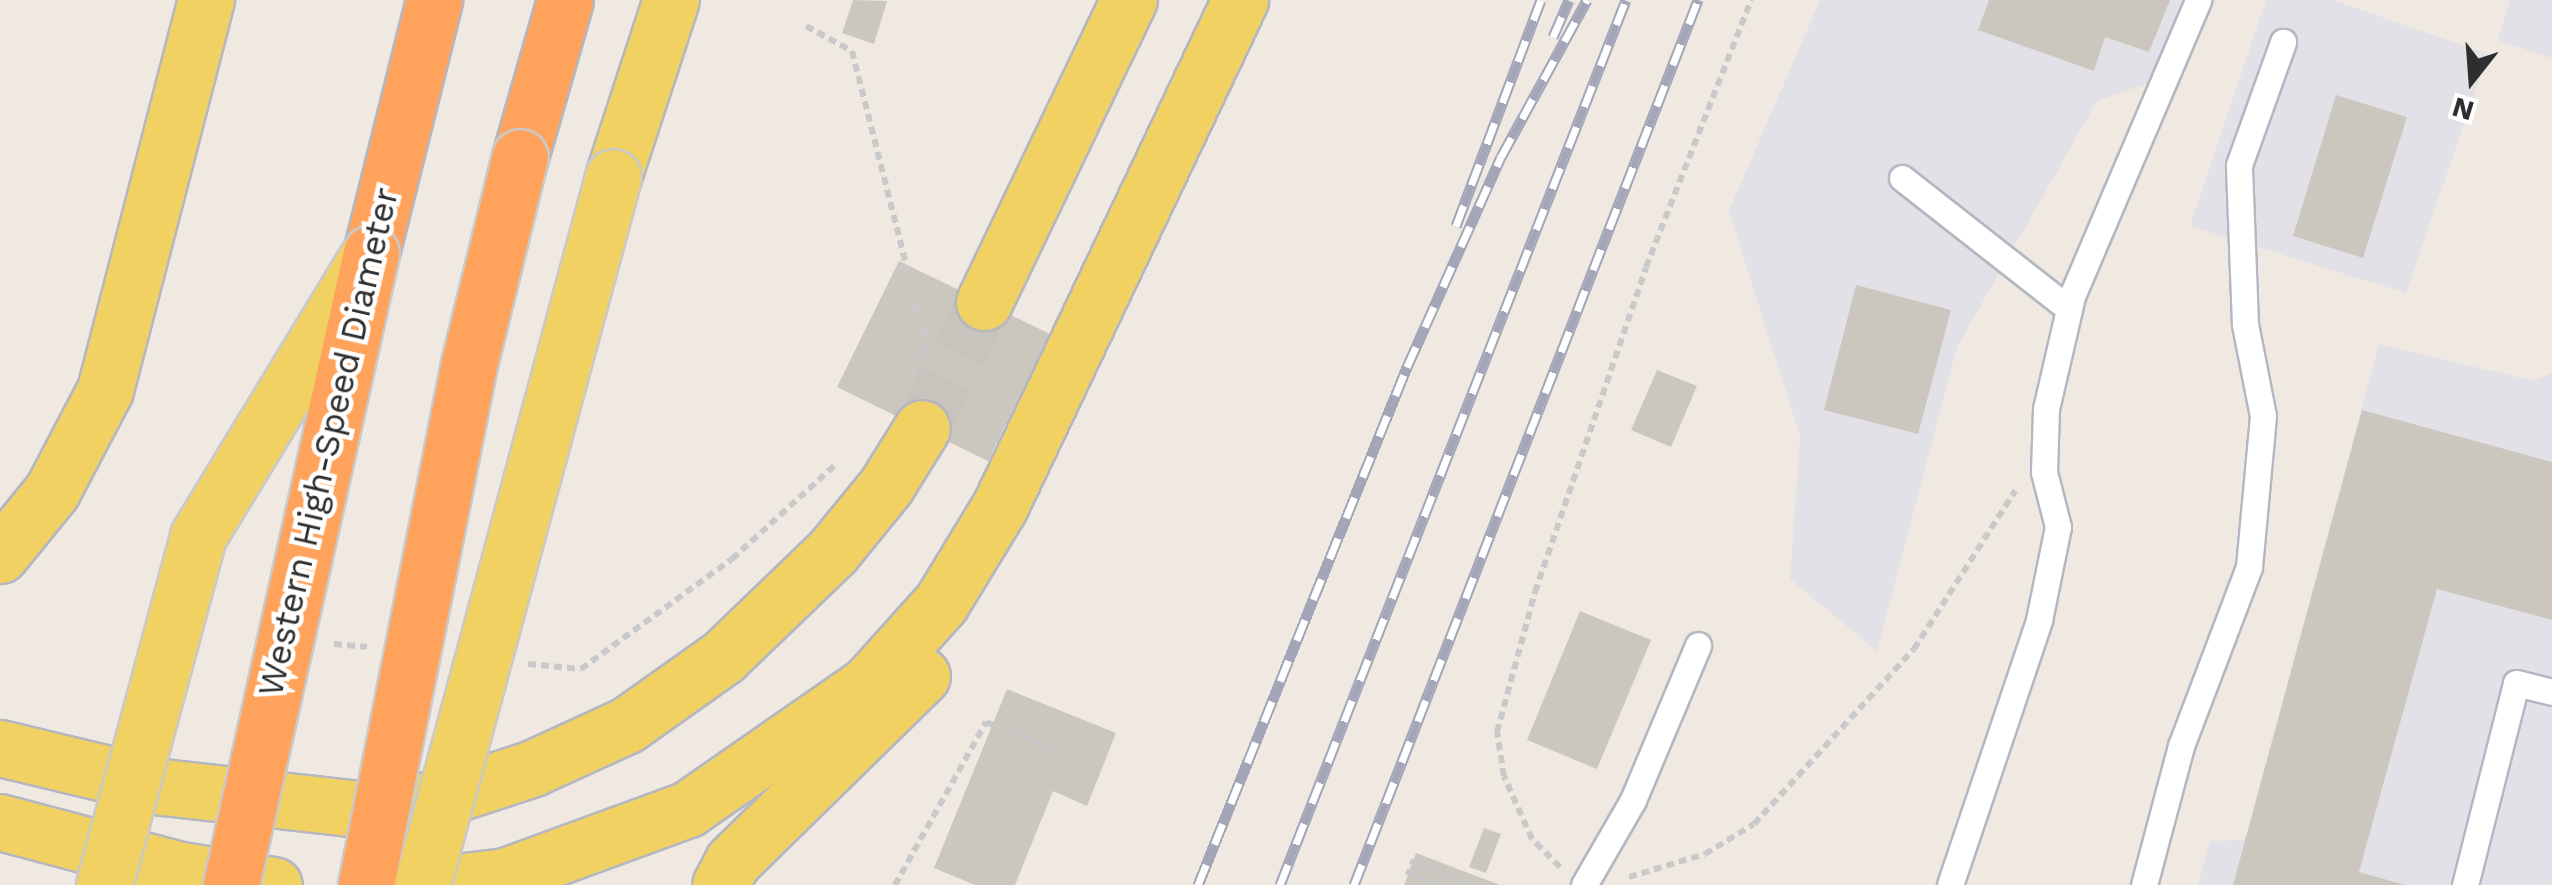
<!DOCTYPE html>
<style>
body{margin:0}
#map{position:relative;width:2552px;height:885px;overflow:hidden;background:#efe9e1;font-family:"Work Sans",sans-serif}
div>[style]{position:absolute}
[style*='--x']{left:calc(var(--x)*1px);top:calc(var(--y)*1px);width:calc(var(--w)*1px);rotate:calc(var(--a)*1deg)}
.industrial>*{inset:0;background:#e3e1e8}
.building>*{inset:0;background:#cbc7bf}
.primary-tunnel>*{height:55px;margin-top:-27.5px;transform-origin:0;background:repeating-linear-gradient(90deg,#c8c4bd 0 55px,transparent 0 83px)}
.path>*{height:6px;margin-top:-3px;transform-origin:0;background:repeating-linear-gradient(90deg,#c9c9c9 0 8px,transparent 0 13px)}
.roads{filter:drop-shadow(2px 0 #b4b7c1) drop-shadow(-2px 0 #b4b7c1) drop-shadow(0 2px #b4b7c1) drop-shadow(0 -2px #b4b7c1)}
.service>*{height:25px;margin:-12.5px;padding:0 12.5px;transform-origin:12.5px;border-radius:12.5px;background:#fff}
.primary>*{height:55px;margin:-27.5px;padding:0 27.5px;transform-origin:27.5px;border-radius:27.5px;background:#f2d163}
.motorway>*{height:55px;margin:-27.5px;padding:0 27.5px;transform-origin:27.5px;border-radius:27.5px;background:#ffa35c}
.rail>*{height:11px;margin-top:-5.5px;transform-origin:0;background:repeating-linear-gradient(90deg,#fff 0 22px,#a3a6b8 0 44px);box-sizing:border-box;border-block:2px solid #a3a6b8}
.bridges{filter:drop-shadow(2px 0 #c9c9c9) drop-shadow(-2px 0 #c9c9c9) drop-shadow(0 2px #c9c9c9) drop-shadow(0 -2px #c9c9c9)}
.primary-bridge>*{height:55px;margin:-27.5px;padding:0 27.5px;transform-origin:27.5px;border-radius:27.5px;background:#f2d163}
.motorway-bridge>*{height:55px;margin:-27.5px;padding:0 27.5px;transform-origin:27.5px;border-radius:27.5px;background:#ffa35c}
span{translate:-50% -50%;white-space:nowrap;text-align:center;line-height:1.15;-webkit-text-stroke:9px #fff;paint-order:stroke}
.street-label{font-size:35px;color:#2e2e2e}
.north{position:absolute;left:2422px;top:30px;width:100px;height:100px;-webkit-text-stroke:8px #fff;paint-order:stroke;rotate:197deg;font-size:28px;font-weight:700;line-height:40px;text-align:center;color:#2e2e2e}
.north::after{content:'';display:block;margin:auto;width:35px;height:45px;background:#2e2e2e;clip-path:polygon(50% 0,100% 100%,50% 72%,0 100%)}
</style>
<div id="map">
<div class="industrial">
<div style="clip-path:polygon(1820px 0,2182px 0,2148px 83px,2097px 101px,1957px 347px,1877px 651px,1790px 579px,1800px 436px,1729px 211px)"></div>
<div style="clip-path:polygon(2266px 0,2333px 0,2488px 54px,2406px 293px,2190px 226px)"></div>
<div style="clip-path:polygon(2510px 0,2552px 0,2552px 58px,2498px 40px)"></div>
<div style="clip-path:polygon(2379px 344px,2534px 381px,2552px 373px,2552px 885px,2198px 885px,2210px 841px,2245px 840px)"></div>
</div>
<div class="building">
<div style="clip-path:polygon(853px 0,887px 1px,874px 44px,842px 33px)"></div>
<div style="clip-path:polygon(1989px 0,2170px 0,2149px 52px,2105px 37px,2094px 71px,1978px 30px)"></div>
<div style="clip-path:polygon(2336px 95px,2407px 117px,2363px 258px,2293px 236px)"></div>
<div style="clip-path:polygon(899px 261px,1050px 334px,988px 461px,837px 387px)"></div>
<div style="clip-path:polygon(1856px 285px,1951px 310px,1918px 434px,1824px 410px)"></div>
<div style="clip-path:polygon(1657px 370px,1697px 386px,1671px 447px,1631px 430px)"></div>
<div style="clip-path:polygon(2362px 410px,2552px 462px,2552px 620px,2437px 589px,2359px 872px,2405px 885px,2233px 885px)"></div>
<div style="clip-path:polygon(1580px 611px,1651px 640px,1597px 769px,1527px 740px)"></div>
<div style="clip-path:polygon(1007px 689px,1116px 733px,1087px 806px,1053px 791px,1015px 885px,975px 885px,934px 868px)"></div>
<div style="clip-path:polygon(1484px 828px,1501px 834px,1486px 873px,1469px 867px)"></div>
<div style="clip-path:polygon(1416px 853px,1500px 885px,1404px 885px)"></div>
</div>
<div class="primary-tunnel">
<div style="--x:922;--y:428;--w:140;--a:-63.8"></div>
</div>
<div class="path">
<div style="--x:806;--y:26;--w:52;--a:28.5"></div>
<div style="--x:852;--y:51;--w:301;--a:75.8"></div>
<div style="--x:926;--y:343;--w:44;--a:115.4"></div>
<div style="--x:334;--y:644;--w:33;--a:5"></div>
<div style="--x:528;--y:664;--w:53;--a:5.4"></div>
<div style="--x:581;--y:669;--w:187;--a:-36.1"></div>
<div style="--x:732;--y:559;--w:142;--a:-42.4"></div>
<div style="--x:1410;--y:861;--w:68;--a:20.6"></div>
<div style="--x:1560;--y:867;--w:40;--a:-135"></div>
<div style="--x:1532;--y:839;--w:69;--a:-114"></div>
<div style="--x:1504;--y:776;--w:45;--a:-99"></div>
<div style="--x:1497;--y:732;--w:145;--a:-74.8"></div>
<div style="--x:1535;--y:592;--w:343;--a:-71.1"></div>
<div style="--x:1646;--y:267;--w:287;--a:-68.5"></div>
<div style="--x:1406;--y:871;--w:37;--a:22"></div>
<div style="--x:1629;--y:877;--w:79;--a:-16.8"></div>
<div style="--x:1705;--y:854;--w:57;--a:-31.5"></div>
<div style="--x:1754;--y:824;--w:237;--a:-47.6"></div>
<div style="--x:1914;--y:649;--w:188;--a:-57.4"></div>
<div style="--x:895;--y:885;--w:187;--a:-60.8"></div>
<div style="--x:986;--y:722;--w:84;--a:21.7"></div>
</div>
<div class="roads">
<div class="service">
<div style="--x:1902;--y:178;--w:212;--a:38.1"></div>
<div style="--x:1584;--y:885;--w:98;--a:-60"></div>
<div style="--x:1633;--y:800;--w:168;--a:-67.2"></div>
<div style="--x:1950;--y:885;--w:280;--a:-71.4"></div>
<div style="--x:2039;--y:620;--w:95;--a:-78.5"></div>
<div style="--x:2058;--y:527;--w:57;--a:-104.3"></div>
<div style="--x:2044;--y:472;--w:63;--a:-88.2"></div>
<div style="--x:2046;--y:409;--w:116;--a:-77"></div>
<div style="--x:2072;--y:296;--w:322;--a:-66.9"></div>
<div style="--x:2144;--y:885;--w:144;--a:-75.1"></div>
<div style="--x:2181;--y:746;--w:191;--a:-69.2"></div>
<div style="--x:2249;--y:567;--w:152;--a:-84.7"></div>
<div style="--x:2263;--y:416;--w:94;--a:-101.1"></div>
<div style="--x:2245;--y:324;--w:159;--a:-92.2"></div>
<div style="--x:2239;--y:165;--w:131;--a:-70.3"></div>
<div style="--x:2465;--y:885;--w:208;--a:-75.8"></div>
<div style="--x:2516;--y:683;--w:37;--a:14"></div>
</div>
<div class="primary">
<div style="--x:613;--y:177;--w:186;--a:-71.9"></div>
<div style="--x:984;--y:302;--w:335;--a:-64.4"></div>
<div style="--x:0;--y:555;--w:82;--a:-50.9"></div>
<div style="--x:52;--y:491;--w:114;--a:-62.3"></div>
<div style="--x:105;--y:390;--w:403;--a:-75.5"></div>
<div style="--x:0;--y:748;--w:168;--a:13.5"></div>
<div style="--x:163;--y:787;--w:196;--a:6.4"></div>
<div style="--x:358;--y:809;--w:85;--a:-7.5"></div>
<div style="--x:442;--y:798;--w:96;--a:-18.2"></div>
<div style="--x:533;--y:768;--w:103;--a:-24.6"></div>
<div style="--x:627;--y:725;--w:118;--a:-35.3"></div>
<div style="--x:723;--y:657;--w:153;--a:-43.9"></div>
<div style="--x:833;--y:551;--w:84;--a:-50.8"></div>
<div style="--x:886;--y:486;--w:68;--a:-58.2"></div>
<div style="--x:0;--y:822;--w:187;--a:14.9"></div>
<div style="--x:181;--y:870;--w:94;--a:9.2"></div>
<div style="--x:432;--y:885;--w:74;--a:-7"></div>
<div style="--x:505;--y:876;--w:195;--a:-20.1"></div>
<div style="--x:688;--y:809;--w:219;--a:-34.8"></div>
<div style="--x:868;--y:684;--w:109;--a:-48"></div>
<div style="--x:941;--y:603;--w:114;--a:-58.7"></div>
<div style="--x:1000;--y:506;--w:560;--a:-64.62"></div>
<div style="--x:720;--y:885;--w:26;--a:-62"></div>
<div style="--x:732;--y:862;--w:266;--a:-44.4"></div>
</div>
<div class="motorway">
<div style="--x:520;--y:157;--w:163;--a:-74"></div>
<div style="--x:371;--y:253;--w:261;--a:-76"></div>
</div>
</div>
<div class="rail">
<div style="--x:1553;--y:37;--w:40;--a:-66.6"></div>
<div style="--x:1456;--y:226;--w:241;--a:-69.4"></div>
<div style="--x:1198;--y:885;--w:559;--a:-68.03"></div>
<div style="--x:1407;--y:367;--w:230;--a:-65.9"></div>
<div style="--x:1501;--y:157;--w:179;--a:-61.3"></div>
<div style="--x:1280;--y:885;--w:950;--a:-68.65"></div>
<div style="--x:1354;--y:885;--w:950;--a:-68.76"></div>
</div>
<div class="bridges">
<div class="primary-bridge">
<div style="--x:104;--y:885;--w:361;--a:-74.9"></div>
<div style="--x:198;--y:536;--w:323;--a:-58.7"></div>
<div style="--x:422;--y:885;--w:733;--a:-74.9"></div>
</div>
<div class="motorway-bridge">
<div style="--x:231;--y:885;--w:647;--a:-77.51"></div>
<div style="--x:366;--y:885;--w:531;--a:-78.82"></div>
<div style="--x:469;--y:364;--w:213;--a:-76.2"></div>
</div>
</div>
<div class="street-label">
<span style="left:328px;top:442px;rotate:-77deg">Western High-Speed Diameter</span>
</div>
<div class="north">N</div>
</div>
